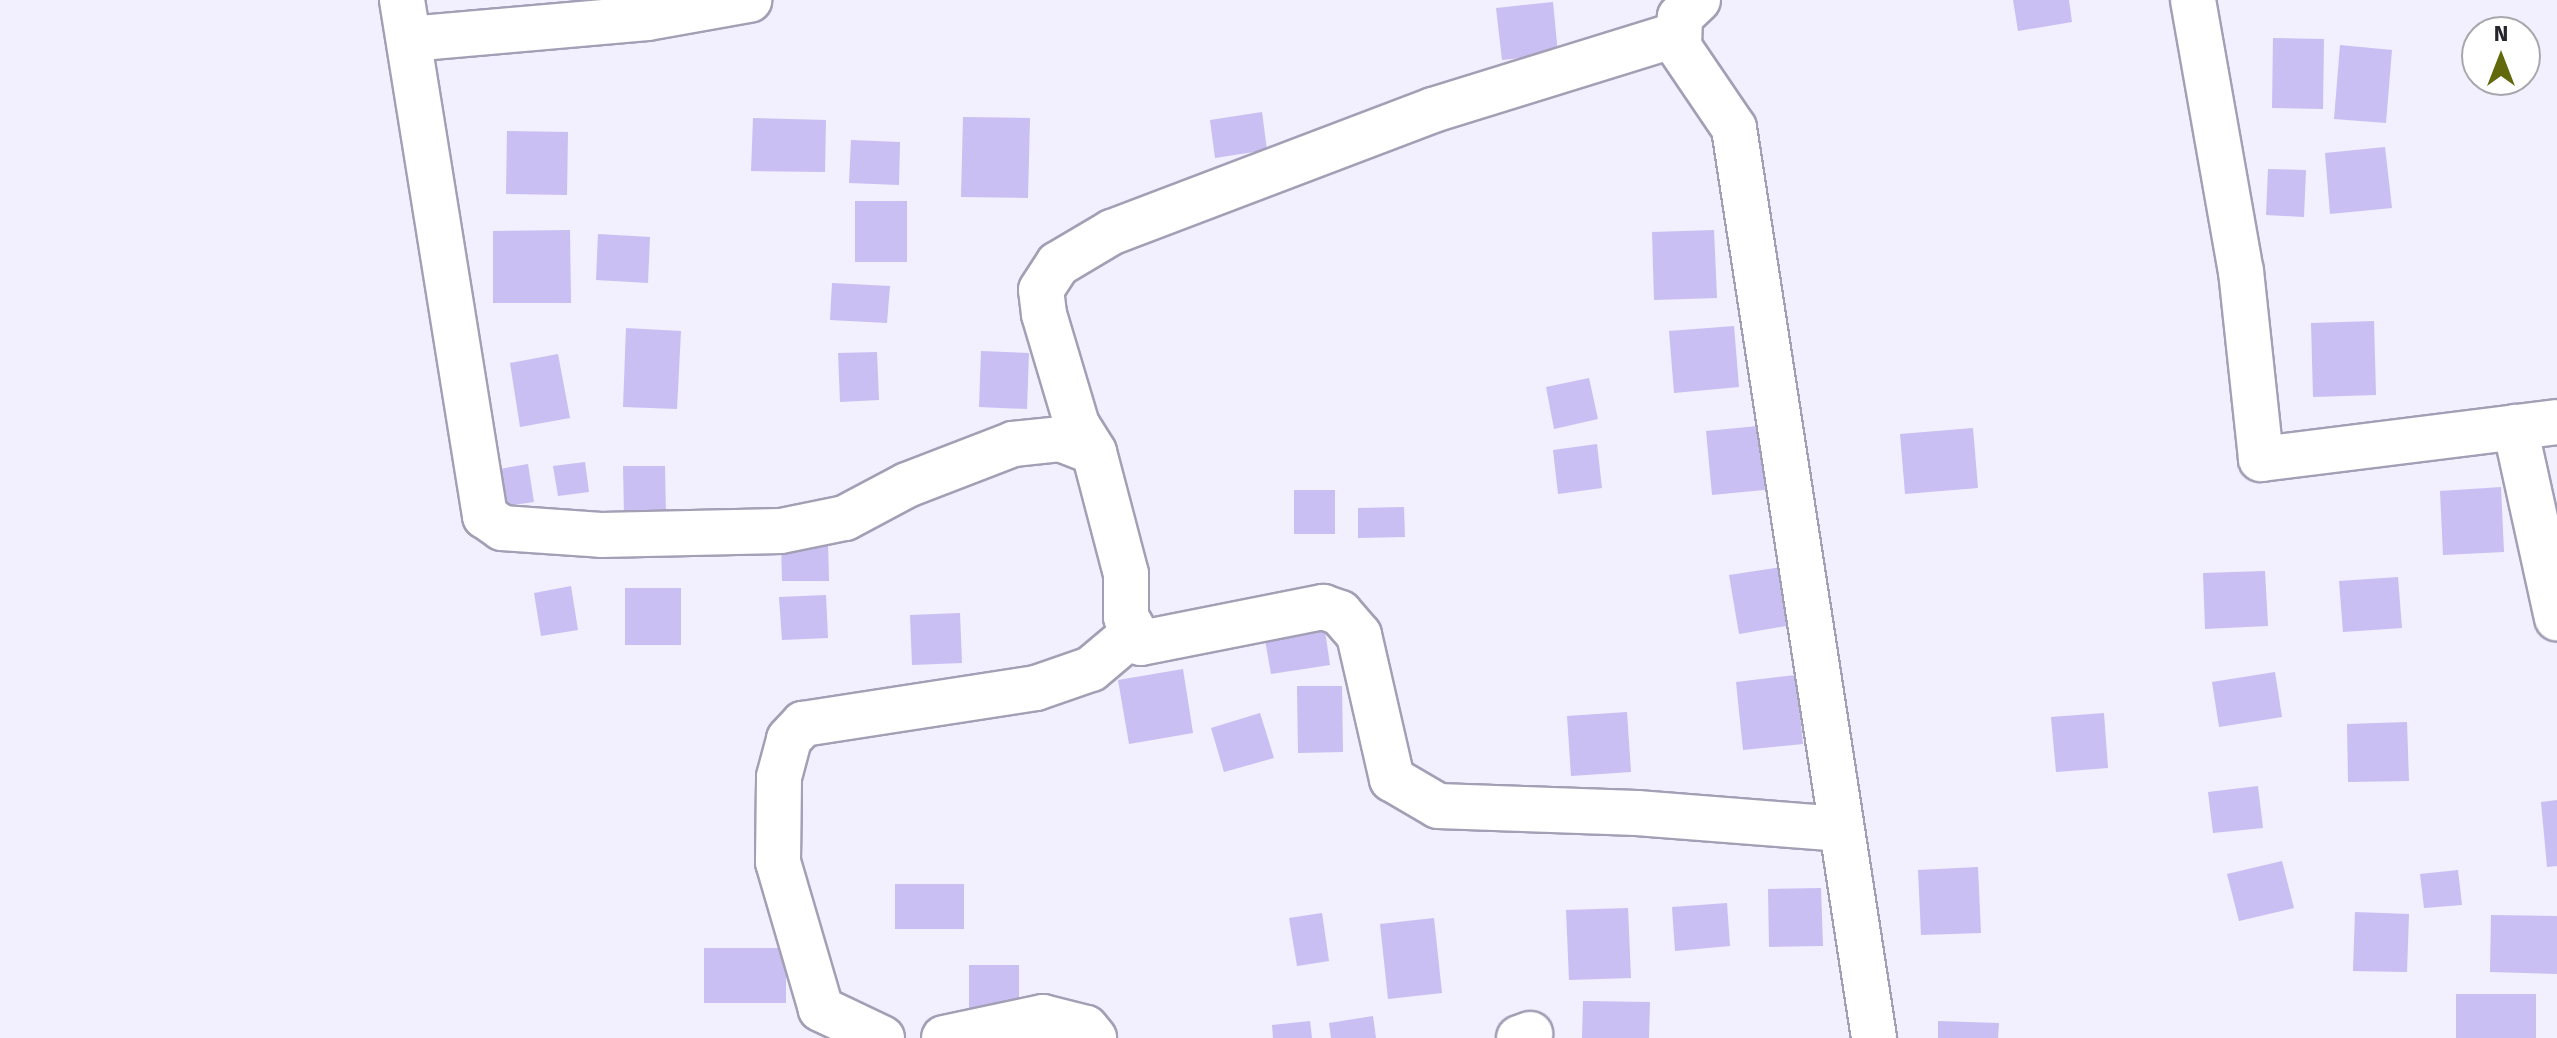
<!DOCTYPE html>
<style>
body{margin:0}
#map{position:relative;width:2557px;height:1038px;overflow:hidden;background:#f2effe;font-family:"Fira Sans",sans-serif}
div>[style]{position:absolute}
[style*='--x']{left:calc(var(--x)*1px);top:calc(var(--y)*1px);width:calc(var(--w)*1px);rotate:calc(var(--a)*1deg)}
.building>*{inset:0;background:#c9bff3}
.roads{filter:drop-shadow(2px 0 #a39fb5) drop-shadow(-2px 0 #a39fb5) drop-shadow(0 2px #a39fb5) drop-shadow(0 -2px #a39fb5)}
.street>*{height:44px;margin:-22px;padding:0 22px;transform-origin:22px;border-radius:22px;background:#fff}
span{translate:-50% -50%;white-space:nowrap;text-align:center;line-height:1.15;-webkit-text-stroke:8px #fff;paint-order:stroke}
.north{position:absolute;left:2461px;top:16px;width:80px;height:80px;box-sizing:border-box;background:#fff;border:2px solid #a8a7ab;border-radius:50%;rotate:0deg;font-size:22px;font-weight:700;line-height:32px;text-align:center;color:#26242d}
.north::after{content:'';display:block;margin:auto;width:28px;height:36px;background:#62690d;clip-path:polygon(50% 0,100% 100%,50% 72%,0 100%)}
</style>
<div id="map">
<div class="building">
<div style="clip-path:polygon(2013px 0,2069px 0,2072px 22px,2018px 31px)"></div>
<div style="clip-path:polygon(1553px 2px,1558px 54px,1502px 60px,1496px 8px)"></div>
<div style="clip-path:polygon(2273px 38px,2324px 39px,2323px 109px,2272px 108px)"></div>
<div style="clip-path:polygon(2340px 45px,2392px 50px,2386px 123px,2334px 119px)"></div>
<div style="clip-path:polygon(1262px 112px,1267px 150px,1215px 158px,1210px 120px)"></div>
<div style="clip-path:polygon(963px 117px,1030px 118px,1028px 198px,961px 197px)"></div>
<div style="clip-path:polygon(753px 118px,826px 120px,825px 172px,751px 171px)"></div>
<div style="clip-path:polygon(507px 131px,568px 132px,567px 195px,506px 194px)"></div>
<div style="clip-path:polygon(851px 140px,900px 142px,899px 185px,849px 183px)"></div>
<div style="clip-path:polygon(2385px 147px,2392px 208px,2330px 214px,2325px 153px)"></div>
<div style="clip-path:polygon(2268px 169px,2306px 170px,2304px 217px,2266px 215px)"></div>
<div style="clip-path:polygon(855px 201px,907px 201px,907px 262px,855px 262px)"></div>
<div style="clip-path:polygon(570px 230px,571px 303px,493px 303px,493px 231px)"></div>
<div style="clip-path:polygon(1714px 230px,1717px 298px,1654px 300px,1652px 232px)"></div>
<div style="clip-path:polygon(598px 234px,650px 237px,648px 283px,596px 280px)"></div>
<div style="clip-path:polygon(832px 283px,890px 286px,887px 323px,830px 320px)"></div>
<div style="clip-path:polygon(2374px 321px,2376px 395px,2313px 397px,2311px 323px)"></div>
<div style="clip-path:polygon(1734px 326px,1739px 387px,1674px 393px,1669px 331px)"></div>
<div style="clip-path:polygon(626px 328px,681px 331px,677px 409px,623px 407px)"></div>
<div style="clip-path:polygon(981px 351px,1029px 353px,1027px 409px,979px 407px)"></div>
<div style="clip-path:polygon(877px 352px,879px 400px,840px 402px,838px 353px)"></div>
<div style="clip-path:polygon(558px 354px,570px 418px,520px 427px,510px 363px)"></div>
<div style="clip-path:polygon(1589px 378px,1598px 419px,1554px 429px,1546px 387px)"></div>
<div style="clip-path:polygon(1768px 425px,1774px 489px,1712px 495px,1706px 431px)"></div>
<div style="clip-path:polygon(1973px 428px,1978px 488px,1905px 494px,1900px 434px)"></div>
<div style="clip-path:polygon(1597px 444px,1602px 488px,1558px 494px,1553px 450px)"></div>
<div style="clip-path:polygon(585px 462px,589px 492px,558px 496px,553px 466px)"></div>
<div style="clip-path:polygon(528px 464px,534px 502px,500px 507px,494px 470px)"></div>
<div style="clip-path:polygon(623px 466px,665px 466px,666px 516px,624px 516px)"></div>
<div style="clip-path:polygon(2501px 487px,2504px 552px,2443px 555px,2440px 491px)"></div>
<div style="clip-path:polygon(1294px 490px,1335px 490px,1335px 534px,1294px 534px)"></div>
<div style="clip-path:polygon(1404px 507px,1405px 537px,1358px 538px,1358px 508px)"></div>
<div style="clip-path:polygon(828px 541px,829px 581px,782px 581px,781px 542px)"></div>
<div style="clip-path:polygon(1788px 566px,1798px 624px,1739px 634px,1729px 575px)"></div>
<div style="clip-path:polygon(2265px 571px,2268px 626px,2205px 629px,2203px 573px)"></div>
<div style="clip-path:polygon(2398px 577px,2402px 628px,2343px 632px,2339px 581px)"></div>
<div style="clip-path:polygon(571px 586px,578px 630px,541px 636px,534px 593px)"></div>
<div style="clip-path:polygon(625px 588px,681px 588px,681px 645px,625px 645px)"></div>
<div style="clip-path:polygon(826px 595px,828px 638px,782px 640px,779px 597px)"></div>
<div style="clip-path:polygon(960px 613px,962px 663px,912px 665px,910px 615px)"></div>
<div style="clip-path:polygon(1325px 631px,1330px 665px,1271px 674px,1265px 640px)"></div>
<div style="clip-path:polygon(1183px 669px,1193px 733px,1129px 744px,1118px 680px)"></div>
<div style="clip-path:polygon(2275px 672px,2282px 717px,2219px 727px,2212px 682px)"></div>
<div style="clip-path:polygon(1796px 675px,1803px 744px,1743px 750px,1736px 682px)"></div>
<div style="clip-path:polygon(1297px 686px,1342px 686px,1343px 752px,1298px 753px)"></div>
<div style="clip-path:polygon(1627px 712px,1631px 772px,1571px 776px,1567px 716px)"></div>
<div style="clip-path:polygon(1260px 713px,1274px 758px,1224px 772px,1211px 728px)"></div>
<div style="clip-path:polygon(2104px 713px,2108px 768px,2056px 772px,2051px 717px)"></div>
<div style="clip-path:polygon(2407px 722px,2409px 781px,2348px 782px,2347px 724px)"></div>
<div style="clip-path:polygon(2258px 786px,2263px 828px,2213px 833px,2208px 792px)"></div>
<div style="clip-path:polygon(2557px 800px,2557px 866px,2547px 867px,2541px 802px)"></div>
<div style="clip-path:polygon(2282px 861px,2294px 908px,2239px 921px,2227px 874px)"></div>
<div style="clip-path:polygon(1978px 867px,1981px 933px,1921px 935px,1918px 870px)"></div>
<div style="clip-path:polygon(2458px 870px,2462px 905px,2424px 908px,2420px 874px)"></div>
<div style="clip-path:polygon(895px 884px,964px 884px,964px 929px,895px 929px)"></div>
<div style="clip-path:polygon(1821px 888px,1823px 946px,1769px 947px,1768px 889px)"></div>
<div style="clip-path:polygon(1727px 903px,1730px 946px,1675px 951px,1672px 907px)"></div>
<div style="clip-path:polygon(1628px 908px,1631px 978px,1569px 980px,1566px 910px)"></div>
<div style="clip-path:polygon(2355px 912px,2409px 914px,2407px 972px,2353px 971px)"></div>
<div style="clip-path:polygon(1322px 913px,1329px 961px,1297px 966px,1289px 918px)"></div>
<div style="clip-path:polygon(2491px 915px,2557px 916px,2557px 974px,2490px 972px)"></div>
<div style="clip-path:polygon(1434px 918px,1442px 993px,1388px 999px,1380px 924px)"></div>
<div style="clip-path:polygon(704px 948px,786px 948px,786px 1003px,704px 1003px)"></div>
<div style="clip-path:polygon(969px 965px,1019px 965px,1019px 1010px,969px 1010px)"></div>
<div style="clip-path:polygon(2456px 994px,2536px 994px,2536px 1038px,2456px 1038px)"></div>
<div style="clip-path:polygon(1583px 1001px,1650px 1002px,1649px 1038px,1582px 1038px)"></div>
<div style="clip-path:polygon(1373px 1016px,1376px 1038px,1331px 1038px,1329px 1023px)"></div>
<div style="clip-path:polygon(1310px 1021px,1312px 1038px,1273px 1038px,1272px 1025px)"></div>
<div style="clip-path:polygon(1938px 1021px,1999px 1023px,1998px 1038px,1938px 1038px)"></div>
</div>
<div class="roads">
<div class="street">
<div style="--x:402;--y:0;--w:523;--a:80.86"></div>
<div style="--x:485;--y:516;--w:21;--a:35"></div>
<div style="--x:502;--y:528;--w:99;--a:4"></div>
<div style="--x:601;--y:535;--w:180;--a:-1.3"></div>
<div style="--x:781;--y:531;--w:65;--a:-11.5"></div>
<div style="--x:845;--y:518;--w:70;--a:-28"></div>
<div style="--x:907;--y:485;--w:114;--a:-21.1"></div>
<div style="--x:1013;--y:444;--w:47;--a:-6.1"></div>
<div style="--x:1060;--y:439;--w:36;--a:21"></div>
<div style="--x:1094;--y:452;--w:126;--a:75.3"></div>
<div style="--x:1126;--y:574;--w:43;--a:90"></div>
<div style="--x:1126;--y:617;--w:30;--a:60"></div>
<div style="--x:1141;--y:643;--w:186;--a:-11.2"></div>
<div style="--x:1323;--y:607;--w:18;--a:19"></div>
<div style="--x:1340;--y:613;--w:29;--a:49"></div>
<div style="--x:1359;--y:635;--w:148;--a:77.1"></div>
<div style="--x:1392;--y:779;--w:53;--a:30.4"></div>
<div style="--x:1438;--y:806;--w:199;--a:2"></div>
<div style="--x:1637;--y:813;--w:203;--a:4.5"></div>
<div style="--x:1698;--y:0;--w:25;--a:137"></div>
<div style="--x:1680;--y:17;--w:30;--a:92"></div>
<div style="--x:1679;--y:47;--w:98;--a:55.8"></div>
<div style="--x:1734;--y:128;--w:921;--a:81.25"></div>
<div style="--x:2193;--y:0;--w:275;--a:80"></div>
<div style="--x:2241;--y:271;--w:189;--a:83.9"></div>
<div style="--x:2261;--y:459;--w:298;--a:-7.1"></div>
<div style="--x:409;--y:39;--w:239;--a:-5"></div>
<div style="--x:647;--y:18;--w:104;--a:-10"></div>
<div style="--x:2515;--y:427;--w:196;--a:77.6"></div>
<div style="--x:1094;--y:452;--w:32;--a:-122"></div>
<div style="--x:1077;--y:425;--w:116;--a:-106.6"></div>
<div style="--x:1044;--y:314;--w:24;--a:-97"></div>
<div style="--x:1041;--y:290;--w:31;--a:-57"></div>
<div style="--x:1058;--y:264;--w:63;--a:-30.7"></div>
<div style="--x:1112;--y:232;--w:343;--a:-20.8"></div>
<div style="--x:1433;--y:110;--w:257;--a:-17.2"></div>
<div style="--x:882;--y:1038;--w:68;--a:-154.6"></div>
<div style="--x:821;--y:1009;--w:153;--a:-106.3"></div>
<div style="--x:778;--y:862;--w:85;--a:-89.3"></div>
<div style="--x:779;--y:777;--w:39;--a:-75"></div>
<div style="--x:789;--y:739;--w:21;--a:-47"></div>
<div style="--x:803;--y:724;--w:236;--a:-8.8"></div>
<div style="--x:1036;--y:688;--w:58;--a:-19.1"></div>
<div style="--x:1091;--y:669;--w:57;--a:-40.1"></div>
<div style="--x:944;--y:1038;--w:101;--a:-12"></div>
<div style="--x:1043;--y:1017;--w:44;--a:14.3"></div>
<div style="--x:1086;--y:1028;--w:13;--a:51"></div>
<div style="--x:1519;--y:1038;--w:12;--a:-20"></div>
</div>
</div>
<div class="north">N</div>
</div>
